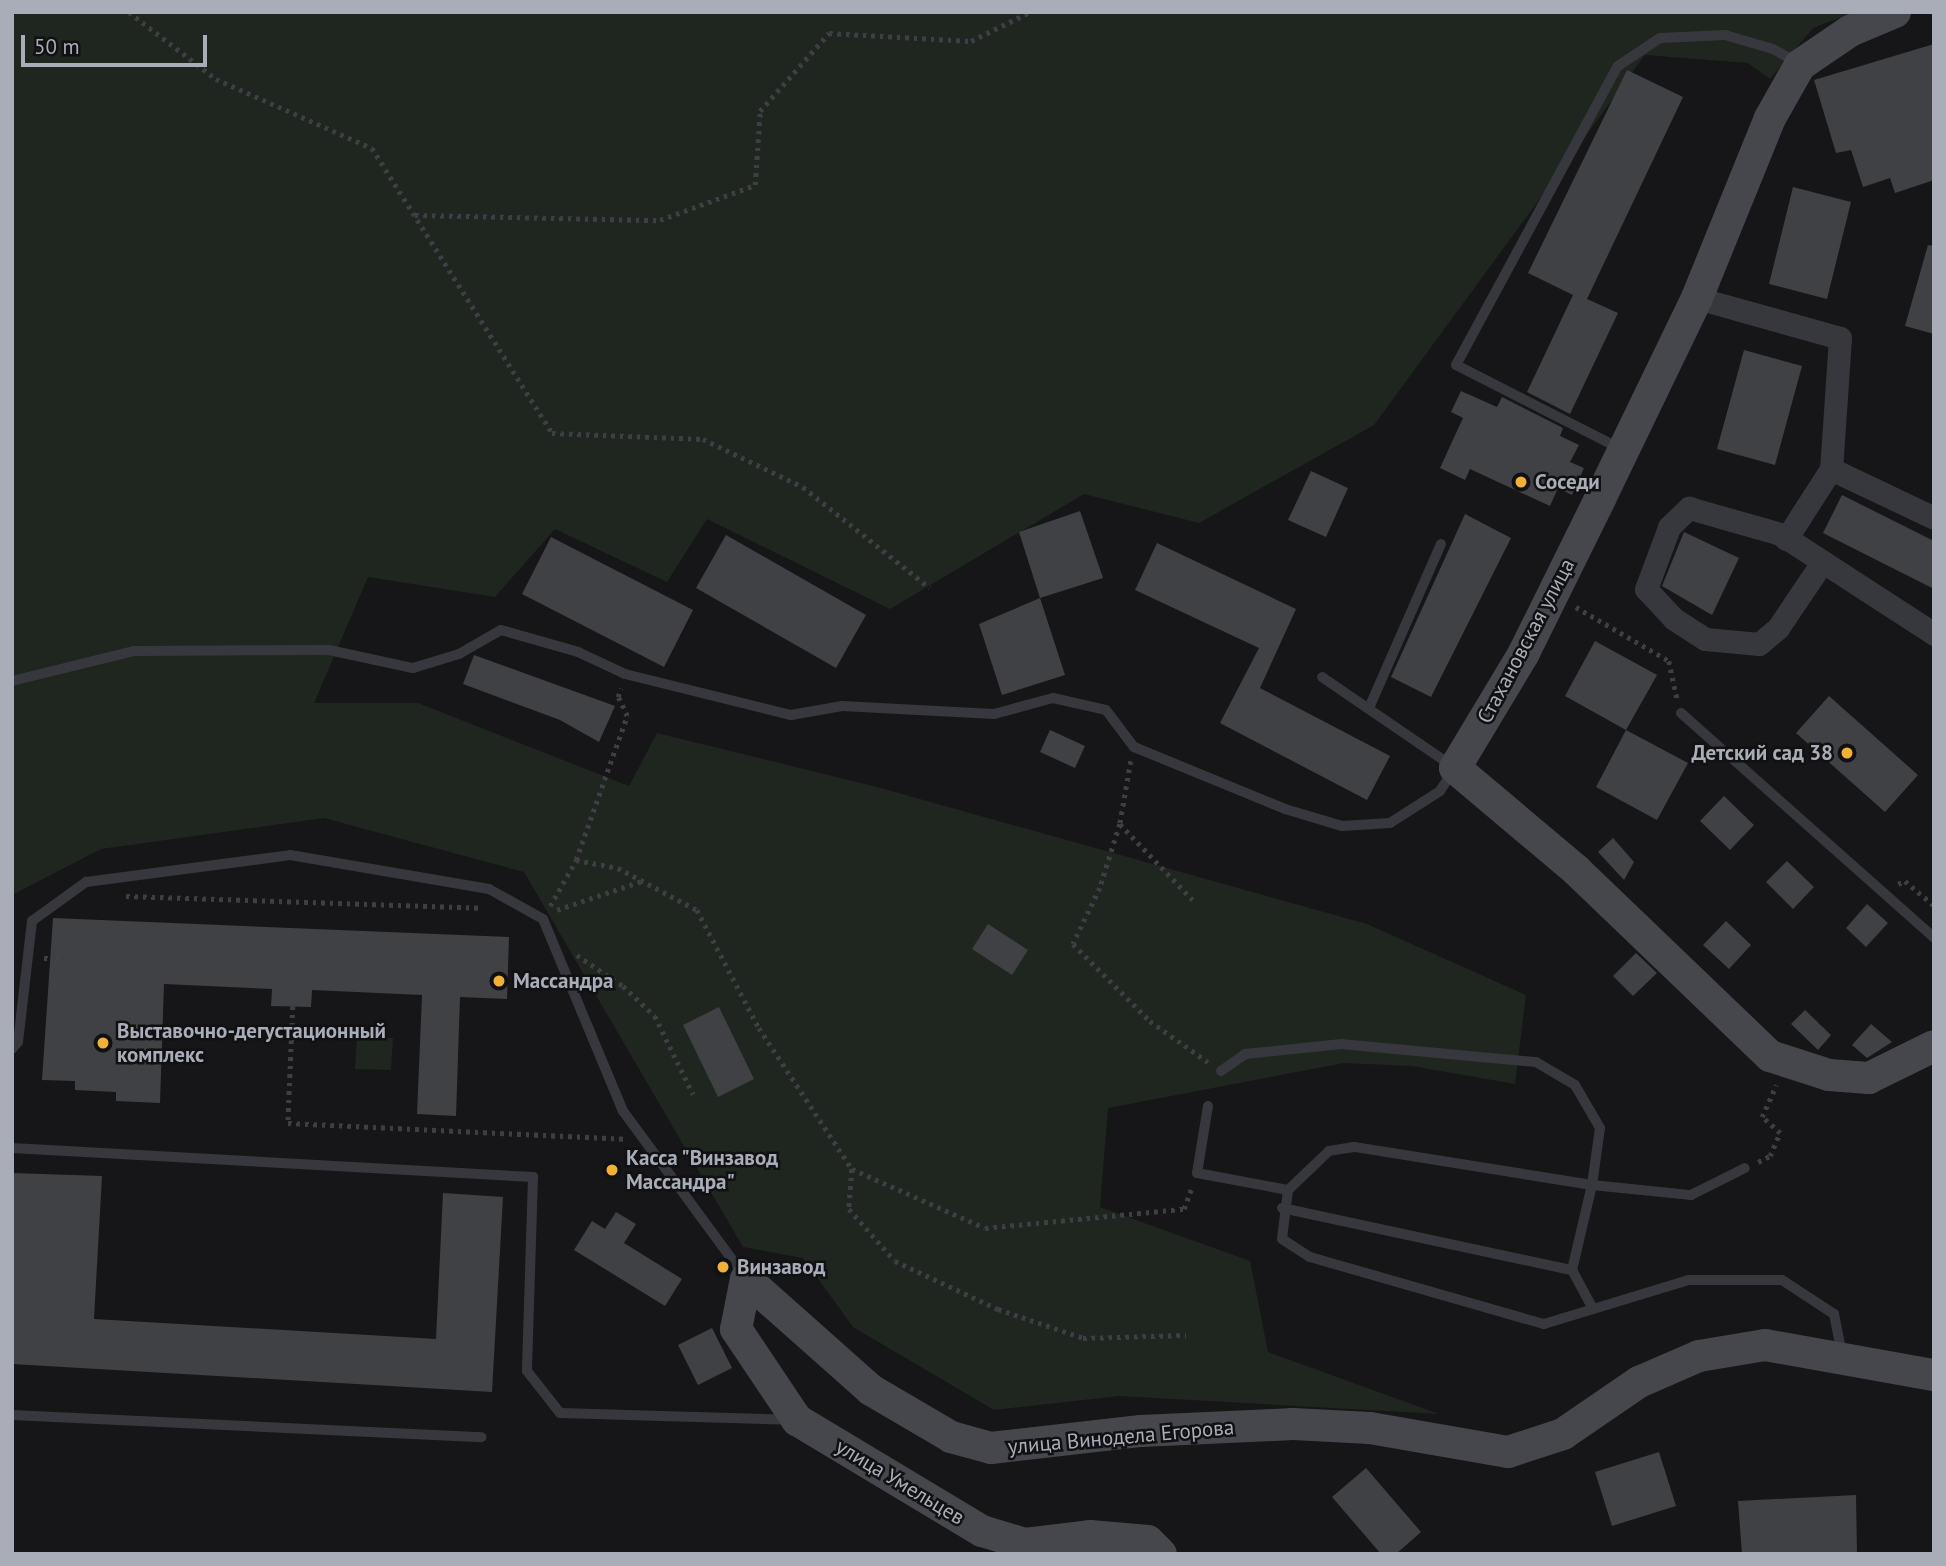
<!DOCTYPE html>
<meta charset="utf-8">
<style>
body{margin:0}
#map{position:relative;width:1946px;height:1566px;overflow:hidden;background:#161618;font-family:"PT Sans",sans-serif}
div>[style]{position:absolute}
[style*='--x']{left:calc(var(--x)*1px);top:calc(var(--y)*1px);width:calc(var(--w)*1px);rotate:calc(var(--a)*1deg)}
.green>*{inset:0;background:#1e261f}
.building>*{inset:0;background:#404145}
.path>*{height:4.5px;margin-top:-2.25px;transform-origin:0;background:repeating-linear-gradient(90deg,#3d3f44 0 3.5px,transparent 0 8.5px)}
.lane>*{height:10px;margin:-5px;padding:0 5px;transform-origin:5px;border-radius:5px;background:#37383d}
.street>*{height:23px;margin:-11.5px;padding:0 11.5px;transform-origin:11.5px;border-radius:11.5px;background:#37383d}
.secondary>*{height:32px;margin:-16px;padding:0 16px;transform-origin:16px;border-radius:16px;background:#45474d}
.dots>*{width:19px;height:19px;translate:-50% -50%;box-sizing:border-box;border:4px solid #111113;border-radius:50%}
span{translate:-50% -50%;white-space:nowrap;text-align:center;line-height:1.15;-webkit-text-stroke:5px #111113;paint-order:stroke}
.poi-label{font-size:21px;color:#a8adb8;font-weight:700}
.left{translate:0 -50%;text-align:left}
.right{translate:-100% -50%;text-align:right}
.street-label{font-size:21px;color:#a8adb8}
.frame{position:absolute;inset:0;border:14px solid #a8adb8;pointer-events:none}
.scale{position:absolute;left:21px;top:35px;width:186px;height:32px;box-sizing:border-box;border:4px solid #a8adb8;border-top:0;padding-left:9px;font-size:21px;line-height:24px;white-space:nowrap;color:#a8adb8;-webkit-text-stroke:5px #111113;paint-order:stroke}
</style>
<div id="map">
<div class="green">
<div style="clip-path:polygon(12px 12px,1855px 12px,1813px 28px,1770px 79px,1748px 63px,1645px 55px,1374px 425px,1199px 523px,1084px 494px,890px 609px,707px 519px,667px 582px,555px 529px,495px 597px,368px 577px,314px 703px,418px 703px,629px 786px,657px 733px,877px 787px,1367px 924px,1526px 995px,1515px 1084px,1412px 1066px,1344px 1063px,1108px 1108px,1100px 1207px,1250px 1261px,1268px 1352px,1439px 1414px,1119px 1396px,994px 1410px,853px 1327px,803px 1258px,743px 1247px,524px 872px,324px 818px,101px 849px,12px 895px)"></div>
<div style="clip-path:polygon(357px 1036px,393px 1038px,391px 1070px,355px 1069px)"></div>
</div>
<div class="building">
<div style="clip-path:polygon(1934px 44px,1934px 180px,1895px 193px,1890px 178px,1863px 187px,1851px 150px,1836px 153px,1814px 80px)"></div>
<div style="clip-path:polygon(1627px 70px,1683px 97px,1587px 299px,1618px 313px,1570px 414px,1527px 392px,1573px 295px,1528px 273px)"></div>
<div style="clip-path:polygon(1793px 187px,1851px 202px,1827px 299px,1769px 284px)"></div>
<div style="clip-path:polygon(1928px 245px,1934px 246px,1934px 334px,1905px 326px)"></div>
<div style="clip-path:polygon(1744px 350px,1802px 366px,1775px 465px,1717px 449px)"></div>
<div style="clip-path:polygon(1461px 391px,1497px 407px,1502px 397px,1563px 428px,1560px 436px,1579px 445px,1570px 462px,1584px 468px,1572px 495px,1558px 488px,1550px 506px,1470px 469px,1465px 480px,1440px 468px,1463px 418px,1451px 412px)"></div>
<div style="clip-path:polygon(1311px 471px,1348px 488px,1326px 537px,1288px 520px)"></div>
<div style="clip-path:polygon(1842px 495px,1934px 541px,1934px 589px,1823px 533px)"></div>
<div style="clip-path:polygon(1080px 511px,1103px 578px,1040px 598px,1019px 532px)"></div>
<div style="clip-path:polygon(1465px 514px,1511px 538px,1431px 697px,1391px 677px)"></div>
<div style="clip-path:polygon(1684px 532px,1739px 558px,1712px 615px,1662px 586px)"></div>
<div style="clip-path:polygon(726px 535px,866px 615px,836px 668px,696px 588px)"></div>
<div style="clip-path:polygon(551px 537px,693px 610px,664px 667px,522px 594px)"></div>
<div style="clip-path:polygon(1157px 543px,1296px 609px,1260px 688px,1390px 756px,1367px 800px,1220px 723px,1259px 648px,1135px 590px)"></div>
<div style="clip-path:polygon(1040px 598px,1065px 675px,1002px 695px,979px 624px)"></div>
<div style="clip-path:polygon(1595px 641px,1657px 675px,1626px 730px,1565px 696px)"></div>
<div style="clip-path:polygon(474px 655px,615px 706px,599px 742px,560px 720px,463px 684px)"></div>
<div style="clip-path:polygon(1829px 696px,1918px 775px,1885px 812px,1796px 733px)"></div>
<div style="clip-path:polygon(1050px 730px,1085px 746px,1075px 768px,1040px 752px)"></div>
<div style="clip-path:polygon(1626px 730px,1688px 763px,1657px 820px,1596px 787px)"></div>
<div style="clip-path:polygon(1724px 796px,1754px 825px,1730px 850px,1700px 821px)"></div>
<div style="clip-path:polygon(1613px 838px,1634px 862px,1624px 880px,1598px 852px)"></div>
<div style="clip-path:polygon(1787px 861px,1814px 887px,1793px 909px,1766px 882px)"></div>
<div style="clip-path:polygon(1867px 904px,1888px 923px,1866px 947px,1846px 928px)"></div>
<div style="clip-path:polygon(53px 918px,509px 937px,507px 999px,460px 997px,456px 1116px,417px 1114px,422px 995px,312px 990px,311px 1007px,271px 1006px,272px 989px,164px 984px,160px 1103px,116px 1101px,116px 1092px,75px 1090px,75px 1081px,42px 1080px)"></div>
<div style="clip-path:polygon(1726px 921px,1751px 945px,1729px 969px,1703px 945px)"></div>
<div style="clip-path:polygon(988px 924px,1028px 950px,1012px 975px,972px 949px)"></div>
<div style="clip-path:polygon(1636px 953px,1657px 973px,1633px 996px,1613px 976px)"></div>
<div style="clip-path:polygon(719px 1007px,754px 1079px,718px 1097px,683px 1025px)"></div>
<div style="clip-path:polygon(1805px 1010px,1831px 1035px,1818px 1050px,1791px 1024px)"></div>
<div style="clip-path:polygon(1871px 1024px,1892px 1042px,1867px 1058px,1852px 1045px)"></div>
<div style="clip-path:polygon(12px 1173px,102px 1176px,94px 1319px,436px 1339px,443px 1193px,503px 1197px,492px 1392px,12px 1364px)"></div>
<div style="clip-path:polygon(616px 1212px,636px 1224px,624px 1243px,682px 1279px,665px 1306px,574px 1250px,592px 1221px,605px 1229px)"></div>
<div style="clip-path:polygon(712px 1328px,732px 1368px,698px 1385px,678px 1345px)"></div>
<div style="clip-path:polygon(1659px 1452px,1676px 1506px,1612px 1526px,1595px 1472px)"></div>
<div style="clip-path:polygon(1366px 1468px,1421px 1532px,1396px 1554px,1381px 1554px,1332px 1497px)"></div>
<div style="clip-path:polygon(1856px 1495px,1857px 1554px,1742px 1554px,1738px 1501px)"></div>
</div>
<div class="path">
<div style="--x:129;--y:12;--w:110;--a:37.6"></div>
<div style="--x:216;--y:79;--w:171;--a:23.9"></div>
<div style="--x:372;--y:148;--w:337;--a:57.7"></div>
<div style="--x:552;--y:433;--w:151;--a:2.3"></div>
<div style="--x:703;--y:439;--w:111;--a:25.6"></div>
<div style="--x:803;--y:487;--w:162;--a:38.5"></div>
<div style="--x:415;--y:215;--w:245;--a:1.2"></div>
<div style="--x:660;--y:220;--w:101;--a:-20.2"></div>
<div style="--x:755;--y:185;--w:74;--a:-86.1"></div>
<div style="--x:760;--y:111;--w:104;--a:-48.5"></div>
<div style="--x:829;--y:33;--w:142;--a:3.2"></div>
<div style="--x:971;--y:41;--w:66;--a:-26.2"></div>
<div style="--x:1576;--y:607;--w:108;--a:30.1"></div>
<div style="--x:1669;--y:661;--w:38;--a:78"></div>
<div style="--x:1131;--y:761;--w:64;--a:99.9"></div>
<div style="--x:1120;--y:824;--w:67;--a:107.4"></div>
<div style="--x:1100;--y:888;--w:62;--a:115.7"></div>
<div style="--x:1073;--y:944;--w:109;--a:45"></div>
<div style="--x:1150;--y:1021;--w:71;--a:35.3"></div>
<div style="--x:1120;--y:824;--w:105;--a:46.2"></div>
<div style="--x:576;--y:860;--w:43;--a:10.8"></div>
<div style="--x:618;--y:868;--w:89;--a:28"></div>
<div style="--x:697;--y:910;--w:133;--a:62.3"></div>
<div style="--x:759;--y:1028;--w:169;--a:56.6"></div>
<div style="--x:852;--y:1169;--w:145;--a:23.9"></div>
<div style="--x:985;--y:1228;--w:200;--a:-5.5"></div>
<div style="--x:1184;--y:1209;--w:23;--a:-70"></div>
<div style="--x:1898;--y:884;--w:8;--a:-23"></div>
<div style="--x:1905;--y:881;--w:38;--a:40"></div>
<div style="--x:126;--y:896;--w:355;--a:1.9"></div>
<div style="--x:550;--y:906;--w:53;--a:-60.5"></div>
<div style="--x:576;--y:860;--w:153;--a:-70.5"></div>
<div style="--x:627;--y:716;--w:21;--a:-115"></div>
<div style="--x:618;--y:697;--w:9;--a:-72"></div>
<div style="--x:557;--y:910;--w:90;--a:-18.8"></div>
<div style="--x:577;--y:955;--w:55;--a:34"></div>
<div style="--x:623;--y:986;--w:44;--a:43.2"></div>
<div style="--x:655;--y:1016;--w:87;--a:64"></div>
<div style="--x:44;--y:958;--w:31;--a:2"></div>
<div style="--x:293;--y:1006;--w:117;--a:92.4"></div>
<div style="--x:288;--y:1123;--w:336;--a:2.7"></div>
<div style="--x:1758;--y:1162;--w:13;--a:-27"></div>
<div style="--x:1770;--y:1156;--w:25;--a:-67"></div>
<div style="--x:1780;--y:1133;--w:24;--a:-138"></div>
<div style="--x:1762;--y:1117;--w:35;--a:-66"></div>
<div style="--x:852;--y:1169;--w:40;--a:94.3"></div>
<div style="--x:849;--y:1209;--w:69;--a:48.5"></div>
<div style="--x:895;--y:1261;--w:114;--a:25"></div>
<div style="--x:998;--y:1309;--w:90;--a:18.8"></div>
<div style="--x:1083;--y:1338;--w:103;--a:-1.7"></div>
</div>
<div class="lane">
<div style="--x:1621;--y:449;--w:185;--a:-153"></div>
<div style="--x:1456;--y:365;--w:340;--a:-61.6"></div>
<div style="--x:1618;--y:66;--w:50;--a:-33.7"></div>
<div style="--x:1660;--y:38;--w:65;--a:-2.6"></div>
<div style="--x:1725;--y:35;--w:50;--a:16.3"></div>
<div style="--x:1773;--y:49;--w:29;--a:29"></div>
<div style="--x:12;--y:681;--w:126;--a:-13.8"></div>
<div style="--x:134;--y:651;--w:195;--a:-0.3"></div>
<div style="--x:329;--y:650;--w:86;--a:12.1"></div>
<div style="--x:413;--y:668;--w:48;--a:-16.9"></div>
<div style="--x:459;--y:654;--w:48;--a:-29.7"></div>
<div style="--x:501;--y:630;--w:80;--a:15.9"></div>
<div style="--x:578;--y:652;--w:52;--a:25.1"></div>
<div style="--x:625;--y:674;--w:171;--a:13.9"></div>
<div style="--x:791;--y:715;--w:52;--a:-10"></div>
<div style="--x:842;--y:706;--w:152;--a:3"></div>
<div style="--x:994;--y:714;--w:61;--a:-15.2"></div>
<div style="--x:1053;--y:698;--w:54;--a:12.8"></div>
<div style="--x:1106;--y:710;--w:46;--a:52.9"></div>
<div style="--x:1134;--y:747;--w:163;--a:22.3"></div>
<div style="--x:1285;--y:809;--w:59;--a:16.6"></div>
<div style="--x:1342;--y:826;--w:48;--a:-3.6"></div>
<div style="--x:1390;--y:823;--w:59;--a:-32.6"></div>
<div style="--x:1440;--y:791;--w:27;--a:-57"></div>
<div style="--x:1455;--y:768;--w:161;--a:-145.6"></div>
<div style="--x:1369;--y:708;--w:179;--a:-66.3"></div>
<div style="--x:1681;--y:713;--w:339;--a:41.6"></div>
<div style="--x:12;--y:1049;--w:9;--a:-49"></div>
<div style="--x:18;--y:1042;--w:122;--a:-83.4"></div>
<div style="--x:32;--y:921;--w:67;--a:-35.8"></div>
<div style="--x:86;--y:882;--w:206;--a:-7.5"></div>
<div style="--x:290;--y:855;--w:202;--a:9.7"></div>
<div style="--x:489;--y:889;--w:62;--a:29.1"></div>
<div style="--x:543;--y:919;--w:208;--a:67.4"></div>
<div style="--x:623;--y:1111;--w:205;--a:53.7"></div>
<div style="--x:1221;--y:1071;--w:29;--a:-35"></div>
<div style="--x:1245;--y:1054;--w:97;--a:-5.9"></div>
<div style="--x:1341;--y:1044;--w:196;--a:5.3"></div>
<div style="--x:1536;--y:1062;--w:45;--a:30.5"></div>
<div style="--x:1575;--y:1085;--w:50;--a:59.8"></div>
<div style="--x:1600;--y:1128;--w:58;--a:98"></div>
<div style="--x:1592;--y:1185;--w:241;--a:-170.9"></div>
<div style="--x:1354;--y:1147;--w:25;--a:171"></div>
<div style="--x:1329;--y:1151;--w:57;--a:136.4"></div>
<div style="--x:1288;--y:1190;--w:49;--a:97"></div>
<div style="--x:1282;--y:1239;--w:33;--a:33"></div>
<div style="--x:1310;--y:1257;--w:243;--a:16"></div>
<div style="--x:1544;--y:1324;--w:152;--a:-16.9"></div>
<div style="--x:1689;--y:1280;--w:93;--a:0"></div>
<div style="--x:1782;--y:1280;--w:62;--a:33.2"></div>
<div style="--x:1834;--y:1314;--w:41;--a:78.7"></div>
<div style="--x:1208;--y:1106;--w:68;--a:99.3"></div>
<div style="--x:1197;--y:1173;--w:93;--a:10.6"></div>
<div style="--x:12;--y:1148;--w:522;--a:3.19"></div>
<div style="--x:533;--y:1177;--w:194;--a:91.8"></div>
<div style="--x:527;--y:1371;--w:53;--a:51.8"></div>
<div style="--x:560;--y:1413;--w:231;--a:1.7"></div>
<div style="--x:1282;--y:1208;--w:297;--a:12.1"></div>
<div style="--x:1572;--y:1270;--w:44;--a:61.7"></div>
<div style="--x:1572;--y:1270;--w:87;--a:-76.8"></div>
<div style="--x:1592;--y:1185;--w:100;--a:5.8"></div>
<div style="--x:1691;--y:1195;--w:60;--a:-26.6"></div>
<div style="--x:12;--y:1415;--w:470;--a:2.7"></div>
</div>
<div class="street">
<div style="--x:1697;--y:298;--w:148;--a:15.6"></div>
<div style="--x:1840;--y:338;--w:131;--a:93.9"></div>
<div style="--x:1831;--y:469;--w:114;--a:25.4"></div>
<div style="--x:1786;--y:539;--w:83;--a:-57.3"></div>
<div style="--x:1821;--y:564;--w:77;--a:123.9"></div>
<div style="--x:1778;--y:628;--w:25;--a:140"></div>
<div style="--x:1759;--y:644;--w:54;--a:-174.7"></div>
<div style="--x:1705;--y:639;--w:37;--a:-147"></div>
<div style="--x:1674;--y:619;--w:41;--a:-133"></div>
<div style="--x:1646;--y:589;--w:66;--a:-69.6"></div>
<div style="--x:1669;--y:527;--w:28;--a:-44"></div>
<div style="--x:1689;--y:508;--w:95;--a:15.9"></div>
<div style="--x:1780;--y:534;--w:184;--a:33"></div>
</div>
<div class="secondary">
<div style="--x:1895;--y:12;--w:49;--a:157.1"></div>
<div style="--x:1850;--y:31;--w:60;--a:145.8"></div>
<div style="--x:1800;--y:65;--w:61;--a:119.5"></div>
<div style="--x:1770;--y:118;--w:194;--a:112.1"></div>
<div style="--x:1697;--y:298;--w:223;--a:115.8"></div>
<div style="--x:1600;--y:499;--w:172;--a:116.3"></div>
<div style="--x:1524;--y:653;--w:134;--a:121"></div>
<div style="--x:1455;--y:768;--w:158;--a:40.1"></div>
<div style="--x:1576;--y:870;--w:269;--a:43.8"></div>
<div style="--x:1770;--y:1056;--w:62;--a:17.9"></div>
<div style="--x:1829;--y:1075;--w:40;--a:4.3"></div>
<div style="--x:1869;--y:1078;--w:72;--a:-26.2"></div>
<div style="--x:746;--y:1279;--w:167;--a:41.6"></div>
<div style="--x:871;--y:1390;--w:93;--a:30.4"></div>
<div style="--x:951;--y:1437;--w:41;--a:15.4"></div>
<div style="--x:991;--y:1448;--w:151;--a:-6.5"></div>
<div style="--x:1141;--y:1431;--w:152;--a:-2.6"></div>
<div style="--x:1293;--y:1424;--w:77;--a:3"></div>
<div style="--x:1370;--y:1428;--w:140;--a:9.9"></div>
<div style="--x:1508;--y:1452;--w:58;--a:-18.1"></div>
<div style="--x:1563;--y:1434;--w:92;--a:-34.4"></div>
<div style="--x:1639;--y:1382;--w:65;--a:-23.4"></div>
<div style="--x:1699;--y:1356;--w:67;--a:-9.5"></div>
<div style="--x:1765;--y:1345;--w:172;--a:10.1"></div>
<div style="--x:746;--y:1279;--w:51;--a:101.3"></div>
<div style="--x:736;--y:1329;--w:110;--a:56.2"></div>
<div style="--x:797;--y:1420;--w:216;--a:31"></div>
<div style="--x:982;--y:1531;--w:45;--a:16.8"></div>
<div style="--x:1025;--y:1544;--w:65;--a:-7"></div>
<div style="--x:1090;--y:1536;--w:58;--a:4.9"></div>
<div style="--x:1148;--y:1541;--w:18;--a:45"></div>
</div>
<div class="dots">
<div style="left:1521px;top:482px;background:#f2b134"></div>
<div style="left:1847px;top:753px;background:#f2b134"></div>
<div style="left:499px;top:981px;background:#f2b134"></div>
<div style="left:103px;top:1043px;background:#f2b134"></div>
<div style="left:612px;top:1170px;background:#f2b134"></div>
<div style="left:723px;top:1267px;background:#f2b134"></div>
</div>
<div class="poi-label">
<span class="left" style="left:1535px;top:482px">Соседи</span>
<span class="right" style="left:1833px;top:753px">Детский сад 38</span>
<span class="left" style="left:513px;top:981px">Массандра</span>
<span class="left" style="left:117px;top:1043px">Выставочно-дегустационный<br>комплекс</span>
<span class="left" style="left:626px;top:1170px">Касса "Винзавод<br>Массандра"</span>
<span class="left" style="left:737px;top:1267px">Винзавод</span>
</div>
<div class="street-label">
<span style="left:1526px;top:641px;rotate:-62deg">Стахановская улица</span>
<span style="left:1121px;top:1437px;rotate:-5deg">улица Винодела Егорова</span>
<span style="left:900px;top:1482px;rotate:31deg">улица Умельцев</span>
</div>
<div class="frame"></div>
<div class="scale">50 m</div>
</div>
